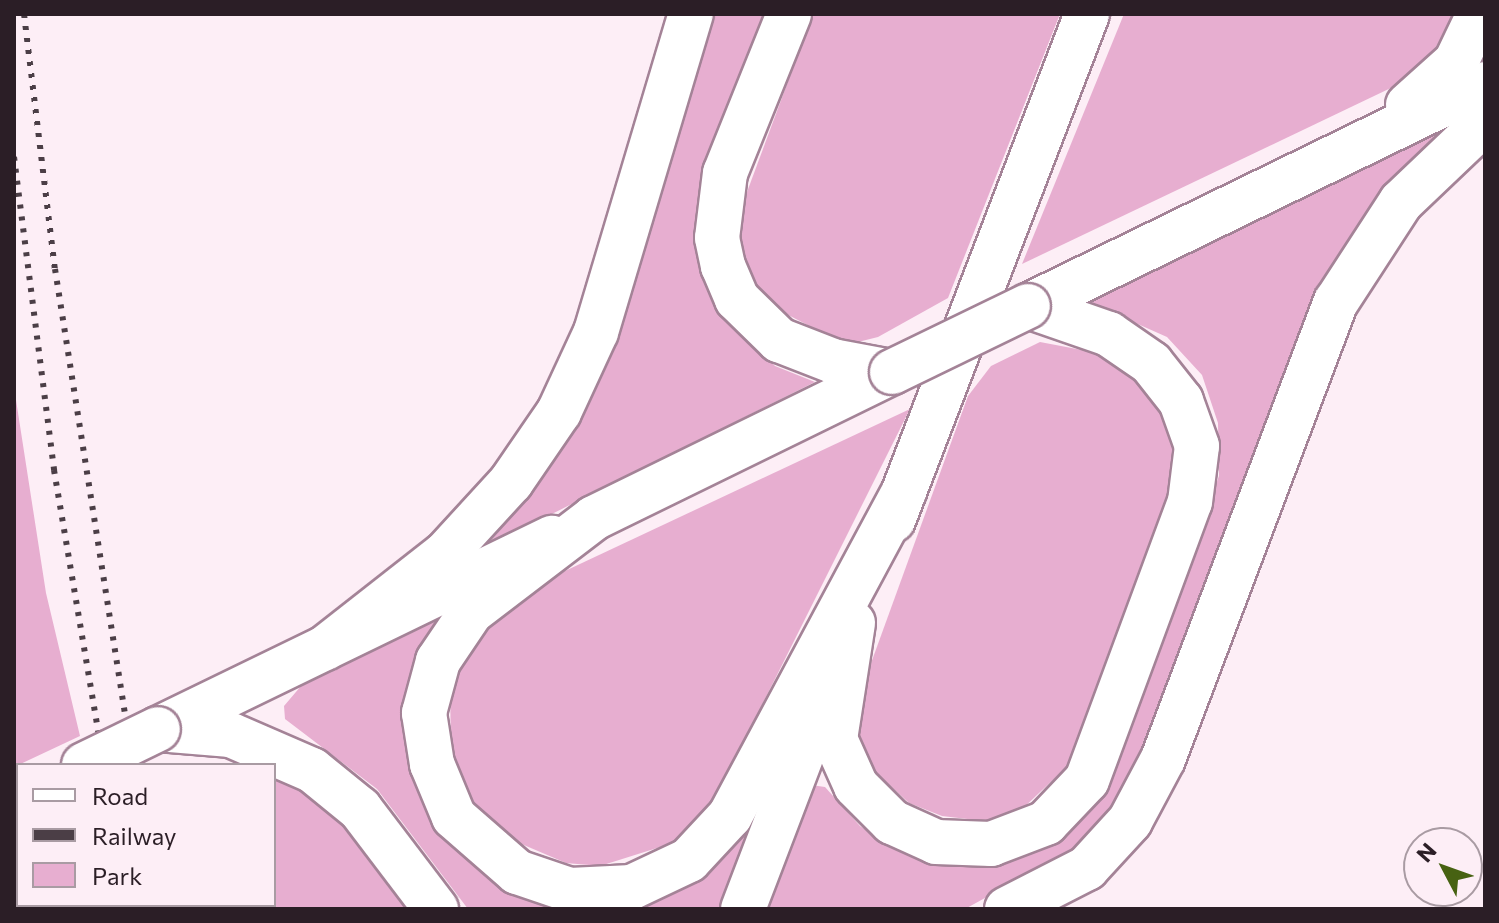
<!DOCTYPE html>
<style>
body{margin:0}
#map{position:relative;width:1499px;height:923px;overflow:hidden;background:#fdeef6;font-family:Commissioner,sans-serif}
div>[style]{position:absolute}
[style*='--x']{left:calc(var(--x)*1px);top:calc(var(--y)*1px);width:calc(var(--w)*1px);rotate:calc(var(--a)*1deg)}
.green>*{inset:0;background:#e7aed0}
.roads{filter:drop-shadow(2px 0 #a48397) drop-shadow(-2px 0 #a48397) drop-shadow(0 2px #a48397) drop-shadow(0 -2px #a48397)}
.secondary>*{height:44px;margin:-22px;padding:0 22px;transform-origin:22px;border-radius:22px;background:#fff}
.primary>*{height:44px;margin:-22px;padding:0 22px;transform-origin:22px;border-radius:22px;background:#fff}
.rail>*{height:6px;margin-top:-3px;transform-origin:0;background:repeating-linear-gradient(90deg,#4b3e46 0 4px,transparent 0 12px)}
.bridges{filter:drop-shadow(2px 0 #a48397) drop-shadow(-2px 0 #a48397) drop-shadow(0 2px #a48397) drop-shadow(0 -2px #a48397)}
.secondary-bridge>*{height:44px;margin:-22px;padding:0 22px;transform-origin:22px;border-radius:22px;background:#fff}
.primary-bridge>*{height:44px;margin:-22px;padding:0 22px;transform-origin:22px;border-radius:22px;background:#fff}
span{translate:-50% -50%;white-space:nowrap;text-align:center;line-height:1.15;-webkit-text-stroke:6px #fdeef6;paint-order:stroke}
.frame{position:absolute;inset:0;border:16px solid #2b1e26;pointer-events:none}
.legend{position:absolute;left:16px;top:763px;width:260px;height:144px;box-sizing:border-box;background:#fdeef6;border:2px solid #a99ba3;margin:0;padding:10px 14px;list-style:none;font-size:24px;color:#2b1e26}
.legend li{display:flex;align-items:center;gap:16px;height:40px}
.legend b{width:40px;border:2px solid #a99ba3}
.north{position:absolute;left:1403px;top:827px;width:80px;height:80px;box-sizing:border-box;background:#fdeef6;border:2px solid #a99ba3;border-radius:50%;rotate:311deg;font-size:22px;font-weight:700;line-height:32px;text-align:center;color:#2b1e26}
.north::after{content:'';display:block;margin:auto;width:28px;height:36px;background:#476212;clip-path:polygon(50% 0,100% 100%,50% 72%,0 100%)}
</style>
<div id="map">
<div class="green">
<div style="clip-path:polygon(710px 14px,769px 14px,722px 311px,775px 366px,815px 382px,486px 547px,523px 501px)"></div>
<div style="clip-path:polygon(813px 14px,1060px 14px,948px 298px,878px 337px,846px 345px,769px 305px,745px 273px,740px 230px,747px 192px)"></div>
<div style="clip-path:polygon(1124px 14px,1457px 14px,1418px 75px,1022px 264px)"></div>
<div style="clip-path:polygon(1447px 127px,1364px 217px,1310px 318px,1120px 803px,1090px 840px,965px 909px,765px 909px,811px 785px,825px 787px,860px 826px,896px 849px,952px 865px,1007px 860px,1129px 713px,1219px 476px,1218px 423px,1202px 375px,1167px 337px,1086px 301px)"></div>
<div style="clip-path:polygon(1040px 342px,1103px 354px,1162px 404px,1179px 442px,1173px 495px,1075px 759px,1019px 812px,984px 821px,942px 816px,909px 803px,859px 757px,854px 710px,968px 396px,991px 366px)"></div>
<div style="clip-path:polygon(14px 387px,46px 593px,80px 736px,14px 767px)"></div>
<div style="clip-path:polygon(910px 409px,716px 797px,673px 843px,600px 866px,566px 863px,505px 837px,477px 811px,451px 752px,450px 687px,461px 655px,501px 601px)"></div>
<div style="clip-path:polygon(455px 608px,423px 775px,580px 905px,743px 826px,752px 835px,721px 909px,468px 909px,377px 789px,285px 719px,284px 706px,301px 686px)"></div>
<div style="clip-path:polygon(274px 775px,326px 805px,362px 839px,411px 909px,163px 909px,274px 905px)"></div>
</div>
<div class="roads">
<div class="secondary">
<div style="--x:158;--y:729;--w:438;--a:-25.9"></div>
<div style="--x:14;--y:799;--w:4;--a:-27"></div>
</div>
<div class="primary">
<div style="--x:789;--y:14;--w:171;--a:111.9"></div>
<div style="--x:725;--y:173;--w:65;--a:97"></div>
<div style="--x:717;--y:238;--w:29;--a:78"></div>
<div style="--x:723;--y:266;--w:36;--a:67"></div>
<div style="--x:737;--y:299;--w:59;--a:44.3"></div>
<div style="--x:779;--y:340;--w:58;--a:21.3"></div>
<div style="--x:833;--y:361;--w:60;--a:10.6"></div>
<div style="--x:1408;--y:105;--w:64;--a:-41.9"></div>
<div style="--x:1456;--y:62;--w:53;--a:-64.4"></div>
<div style="--x:1028;--y:306;--w:508;--a:-25.91"></div>
<div style="--x:892;--y:372;--w:332;--a:153.9"></div>
<div style="--x:594;--y:518;--w:155;--a:142.6"></div>
<div style="--x:471;--y:612;--w:59;--a:124"></div>
<div style="--x:438;--y:661;--w:54;--a:105.1"></div>
<div style="--x:424;--y:713;--w:52;--a:81.1"></div>
<div style="--x:432;--y:764;--w:57;--a:67.5"></div>
<div style="--x:454;--y:817;--w:84;--a:41.1"></div>
<div style="--x:517;--y:872;--w:56;--a:18.8"></div>
<div style="--x:570;--y:890;--w:62;--a:-2.8"></div>
<div style="--x:632;--y:887;--w:63;--a:-25.3"></div>
<div style="--x:689;--y:860;--w:60;--a:-47"></div>
<div style="--x:730;--y:816;--w:369;--a:-61.8"></div>
<div style="--x:893;--y:520;--w:542;--a:-69.02"></div>
<div style="--x:853;--y:623;--w:117;--a:98.8"></div>
<div style="--x:835;--y:739;--w:51;--a:65.9"></div>
<div style="--x:856;--y:786;--w:51;--a:45"></div>
<div style="--x:892;--y:822;--w:48;--a:24.4"></div>
<div style="--x:936;--y:842;--w:55;--a:2.1"></div>
<div style="--x:991;--y:844;--w:59;--a:-20.9"></div>
<div style="--x:1046;--y:823;--w:59;--a:-46.4"></div>
<div style="--x:1087;--y:780;--w:296;--a:-69.7"></div>
<div style="--x:1190;--y:502;--w:56;--a:-82.9"></div>
<div style="--x:1197;--y:446;--w:48;--a:-109.6"></div>
<div style="--x:1181;--y:401;--w:48;--a:-128.3"></div>
<div style="--x:1151;--y:363;--w:51;--a:-145.4"></div>
<div style="--x:1109;--y:334;--w:86;--a:-160.9"></div>
<div style="--x:325;--y:648;--w:152;--a:-38.1"></div>
<div style="--x:445;--y:554;--w:98;--a:-47.5"></div>
<div style="--x:511;--y:482;--w:85;--a:-55.6"></div>
<div style="--x:559;--y:412;--w:88;--a:-65.2"></div>
<div style="--x:596;--y:332;--w:332;--a:-73.4"></div>
<div style="--x:158;--y:729;--w:73;--a:4.7"></div>
<div style="--x:231;--y:735;--w:88;--a:23.4"></div>
<div style="--x:312;--y:770;--w:62;--a:39.1"></div>
<div style="--x:360;--y:809;--w:126;--a:52.8"></div>
<div style="--x:743;--y:909;--w:232;--a:-69.1"></div>
<div style="--x:1007;--y:909;--w:90;--a:-27.1"></div>
<div style="--x:1087;--y:868;--w:64;--a:-47.5"></div>
<div style="--x:1130;--y:821;--w:70;--a:-62"></div>
<div style="--x:1163;--y:759;--w:489;--a:-69.3"></div>
<div style="--x:1336;--y:302;--w:119;--a:-57"></div>
<div style="--x:1401;--y:202;--w:116;--a:-43.6"></div>
</div>
</div>
<div class="rail">
<div style="--x:24;--y:14;--w:257;--a:83.1"></div>
<div style="--x:55;--y:269;--w:502;--a:81.06"></div>
<div style="--x:14;--y:157;--w:316;--a:82.7"></div>
<div style="--x:54;--y:470;--w:299;--a:80.4"></div>
<div style="--x:129;--y:905;--w:4;--a:76"></div>
<div style="--x:158;--y:905;--w:4;--a:76"></div>
</div>
<div class="bridges">
<div class="secondary-bridge">
<div style="--x:84;--y:765;--w:82;--a:-25.9"></div>
</div>
<div class="primary-bridge">
<div style="--x:892;--y:372;--w:151;--a:-25.9"></div>
</div>
</div>
<div class="frame"></div>
<ul class="legend">
<li><b style="height:10px;background:#fff"></b>Road</li>
<li><b style="height:10px;background:#4b3e46"></b>Railway</li>
<li><b style="height:22px;background:#e7aed0"></b>Park</li>
</ul>
<div class="north">N</div>
</div>
